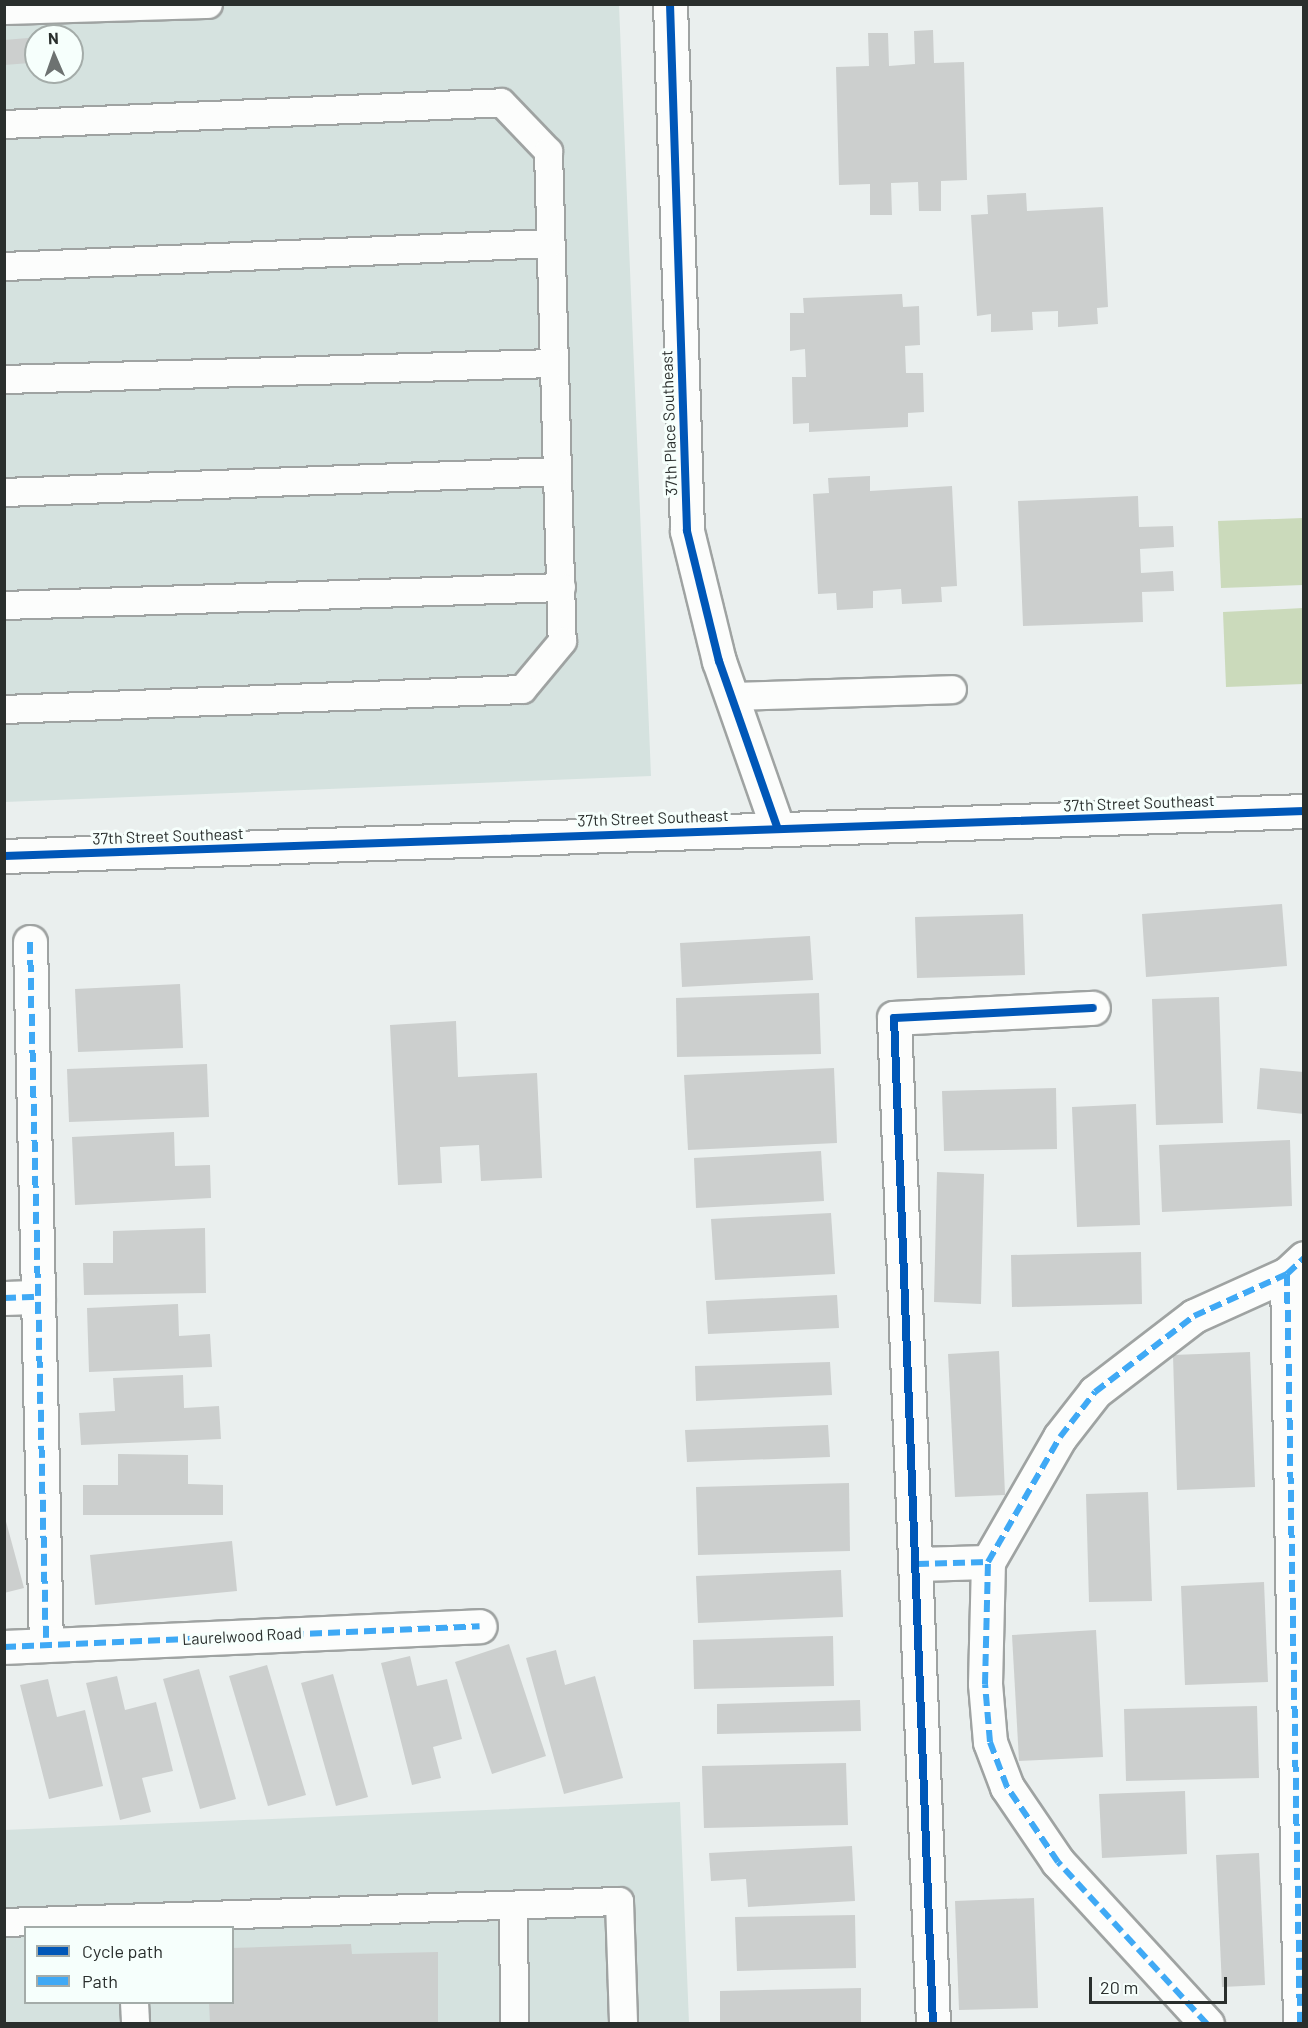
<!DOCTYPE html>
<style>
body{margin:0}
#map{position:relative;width:1308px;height:2028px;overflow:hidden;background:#eaefee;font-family:Barlow,sans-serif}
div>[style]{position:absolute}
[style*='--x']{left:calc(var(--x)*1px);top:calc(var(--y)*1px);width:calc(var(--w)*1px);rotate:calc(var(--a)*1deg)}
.built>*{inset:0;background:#d5e2df}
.green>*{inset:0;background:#cbdabb}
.building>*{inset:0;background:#cccfce}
.roads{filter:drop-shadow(2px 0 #9fa3a2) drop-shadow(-2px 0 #9fa3a2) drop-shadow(0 2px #9fa3a2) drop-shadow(0 -2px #9fa3a2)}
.lane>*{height:27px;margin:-13.5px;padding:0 13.5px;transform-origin:13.5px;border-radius:13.5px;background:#fcfdfc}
.street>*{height:33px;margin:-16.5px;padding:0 16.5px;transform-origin:16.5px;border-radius:16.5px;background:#fcfdfc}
.secondary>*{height:33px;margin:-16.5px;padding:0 16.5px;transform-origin:16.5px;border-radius:16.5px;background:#fcfdfc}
.quiet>*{height:6px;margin-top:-3px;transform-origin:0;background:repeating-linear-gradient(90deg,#3fa9f5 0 12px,transparent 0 18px)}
.cycleway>*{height:8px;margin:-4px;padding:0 4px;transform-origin:4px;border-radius:4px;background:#0057b8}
span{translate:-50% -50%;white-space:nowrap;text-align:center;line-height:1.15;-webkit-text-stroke:6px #f6fffc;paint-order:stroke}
.street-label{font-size:16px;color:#2a2f2d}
.frame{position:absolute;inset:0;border:6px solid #2a2f2d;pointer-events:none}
.legend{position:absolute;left:24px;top:1926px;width:210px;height:78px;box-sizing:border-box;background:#f6fffc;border:2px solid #a4aca9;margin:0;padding:8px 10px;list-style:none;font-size:18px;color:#2a2f2d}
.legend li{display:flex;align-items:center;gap:12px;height:30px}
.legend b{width:30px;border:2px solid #a4aca9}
.north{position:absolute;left:24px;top:24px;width:60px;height:60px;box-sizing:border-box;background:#f6fffc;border:2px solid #a4aca9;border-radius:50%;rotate:358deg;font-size:16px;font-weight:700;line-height:24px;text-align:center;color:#2a2f2d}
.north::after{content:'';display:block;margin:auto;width:21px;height:27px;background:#6d7271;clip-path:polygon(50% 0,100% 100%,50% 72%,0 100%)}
.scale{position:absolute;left:1089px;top:1977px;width:138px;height:27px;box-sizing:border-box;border:3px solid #2a2f2d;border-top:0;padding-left:8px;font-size:18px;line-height:21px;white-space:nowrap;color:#2a2f2d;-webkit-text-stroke:4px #f6fffc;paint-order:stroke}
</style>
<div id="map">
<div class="built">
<div style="clip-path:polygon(evenodd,4px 5px,619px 5px,651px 776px,5px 802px,4px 5px,36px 36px,72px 36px,72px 72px,36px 72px,36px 36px)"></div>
<div style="clip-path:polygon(evenodd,680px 1802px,689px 2023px,5px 2023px,4px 1830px,680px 1802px,26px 1928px,232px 1928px,232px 2002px,26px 2002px,26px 1928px)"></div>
</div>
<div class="green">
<div style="clip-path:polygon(1303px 518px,1303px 585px,1221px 588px,1218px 521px)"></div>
<div style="clip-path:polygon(1303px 608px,1303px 684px,1226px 687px,1223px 612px)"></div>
</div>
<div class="building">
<div style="clip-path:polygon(933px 30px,934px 63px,964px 62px,967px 180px,941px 181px,941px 211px,919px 211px,918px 182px,891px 183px,892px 215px,870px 215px,870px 184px,839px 185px,836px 67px,869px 66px,868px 33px,888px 33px,889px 66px,915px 64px,914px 31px)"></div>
<div style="clip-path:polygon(28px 38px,30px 63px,4px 65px,4px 40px)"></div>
<div style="clip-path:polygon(1026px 193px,1027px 211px,1103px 207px,1108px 307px,1097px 308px,1098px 324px,1058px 327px,1058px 311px,1032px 312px,1033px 330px,991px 332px,991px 314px,977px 316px,971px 215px,988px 214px,987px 195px)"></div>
<div style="clip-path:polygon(902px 294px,903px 307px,919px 306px,920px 345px,905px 346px,906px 373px,923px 373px,924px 412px,908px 413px,908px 427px,809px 432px,809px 423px,793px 424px,792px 377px,806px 377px,805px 349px,790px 351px,790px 313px,804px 313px,803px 298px)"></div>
<div style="clip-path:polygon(870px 476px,870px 491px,952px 486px,957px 586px,941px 587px,942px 602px,902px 604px,901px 589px,873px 591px,873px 608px,837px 610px,836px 593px,818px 594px,813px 494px,829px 493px,828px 478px)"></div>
<div style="clip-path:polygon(1138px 496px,1139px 527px,1173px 526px,1174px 547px,1140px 549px,1141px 573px,1173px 571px,1174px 591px,1142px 592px,1143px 622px,1023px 626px,1018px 501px)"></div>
<div style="clip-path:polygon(1282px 904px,1287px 966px,1146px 977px,1142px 914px)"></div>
<div style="clip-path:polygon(1023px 914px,1025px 975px,917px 978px,915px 917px)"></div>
<div style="clip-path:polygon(810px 936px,813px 980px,682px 987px,680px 943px)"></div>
<div style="clip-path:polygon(180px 984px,183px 1048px,78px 1052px,75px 989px)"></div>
<div style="clip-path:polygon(819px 993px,821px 1054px,677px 1057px,676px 998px)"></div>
<div style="clip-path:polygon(1219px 997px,1223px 1123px,1156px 1125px,1152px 999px)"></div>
<div style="clip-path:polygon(456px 1021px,458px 1077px,537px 1073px,542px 1178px,481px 1181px,479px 1145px,440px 1147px,442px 1183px,398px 1185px,390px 1025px)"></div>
<div style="clip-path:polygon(207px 1064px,209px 1117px,69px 1122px,67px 1069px)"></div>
<div style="clip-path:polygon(834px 1068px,837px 1143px,688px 1150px,684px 1075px)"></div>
<div style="clip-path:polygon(1260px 1068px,1304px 1072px,1304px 1114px,1257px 1109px)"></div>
<div style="clip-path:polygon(1056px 1088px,1057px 1149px,944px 1151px,942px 1091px)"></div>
<div style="clip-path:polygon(1136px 1104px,1140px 1225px,1077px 1227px,1072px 1107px)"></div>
<div style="clip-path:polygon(174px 1132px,175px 1166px,210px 1165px,211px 1198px,75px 1205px,72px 1137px)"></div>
<div style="clip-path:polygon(1290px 1140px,1292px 1206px,1162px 1212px,1159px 1145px)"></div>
<div style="clip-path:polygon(821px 1151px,824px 1201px,696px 1208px,694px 1158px)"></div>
<div style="clip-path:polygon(937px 1172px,984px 1174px,981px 1304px,934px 1302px)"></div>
<div style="clip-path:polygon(831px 1213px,835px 1274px,715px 1280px,711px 1219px)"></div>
<div style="clip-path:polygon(205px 1228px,206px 1293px,84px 1295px,83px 1263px,113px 1263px,113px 1231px)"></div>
<div style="clip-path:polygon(1141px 1252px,1142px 1304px,1012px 1307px,1011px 1255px)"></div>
<div style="clip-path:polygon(837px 1295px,839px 1328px,708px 1334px,706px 1301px)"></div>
<div style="clip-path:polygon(178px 1304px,179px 1336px,210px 1334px,212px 1367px,89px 1372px,87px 1308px)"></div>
<div style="clip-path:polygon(999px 1351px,1005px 1495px,955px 1497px,948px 1354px)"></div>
<div style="clip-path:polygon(1250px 1352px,1255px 1487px,1177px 1490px,1173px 1355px)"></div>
<div style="clip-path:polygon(830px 1362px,832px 1395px,696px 1401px,695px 1366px)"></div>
<div style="clip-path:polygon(183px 1375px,184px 1408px,219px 1406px,221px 1439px,81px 1445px,79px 1413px,115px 1411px,113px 1378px)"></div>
<div style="clip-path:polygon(828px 1425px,830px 1457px,687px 1462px,685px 1430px)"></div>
<div style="clip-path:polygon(118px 1454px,188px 1455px,188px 1484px,223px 1485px,223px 1515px,83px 1515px,83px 1485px,118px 1485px)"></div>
<div style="clip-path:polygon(849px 1483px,850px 1551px,698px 1555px,696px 1487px)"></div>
<div style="clip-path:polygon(1148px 1492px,1152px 1601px,1089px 1602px,1086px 1494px)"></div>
<div style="clip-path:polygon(4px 1514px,24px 1588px,4px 1593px)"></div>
<div style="clip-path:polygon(232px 1541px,237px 1591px,95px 1605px,90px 1555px)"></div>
<div style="clip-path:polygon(841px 1570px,843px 1617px,698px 1623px,696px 1576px)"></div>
<div style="clip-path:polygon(1264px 1582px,1268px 1682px,1185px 1685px,1181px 1586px)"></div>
<div style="clip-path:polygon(1096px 1630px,1103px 1757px,1019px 1761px,1012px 1635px)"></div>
<div style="clip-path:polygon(833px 1636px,834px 1686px,694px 1689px,693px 1640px)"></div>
<div style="clip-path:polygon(509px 1644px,546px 1756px,492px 1774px,455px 1662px)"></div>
<div style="clip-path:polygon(556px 1650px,565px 1685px,595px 1676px,623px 1778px,564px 1794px,526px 1658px)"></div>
<div style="clip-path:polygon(410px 1656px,417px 1686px,447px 1679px,462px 1739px,433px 1747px,441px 1778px,412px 1785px,381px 1663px)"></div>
<div style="clip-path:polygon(267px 1665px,306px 1795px,268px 1806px,229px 1676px)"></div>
<div style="clip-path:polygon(199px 1669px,236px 1799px,200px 1809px,163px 1679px)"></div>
<div style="clip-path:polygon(333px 1674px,368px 1797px,336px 1806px,301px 1683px)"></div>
<div style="clip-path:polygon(117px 1676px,125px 1710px,156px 1702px,173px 1771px,142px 1778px,151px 1812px,120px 1820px,86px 1683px)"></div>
<div style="clip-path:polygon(48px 1679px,57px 1717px,85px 1710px,103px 1786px,49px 1799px,20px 1685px)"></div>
<div style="clip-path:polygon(860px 1700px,861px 1731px,717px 1734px,717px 1704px)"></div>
<div style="clip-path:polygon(1257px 1706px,1259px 1778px,1126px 1781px,1124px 1709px)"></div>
<div style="clip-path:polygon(846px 1763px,848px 1825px,704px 1828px,702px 1766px)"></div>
<div style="clip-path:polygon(1185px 1791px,1187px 1854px,1102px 1858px,1099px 1794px)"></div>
<div style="clip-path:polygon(852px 1846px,855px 1901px,748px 1907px,746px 1879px,711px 1881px,709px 1853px)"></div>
<div style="clip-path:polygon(1259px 1853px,1265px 1985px,1222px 1987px,1216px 1855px)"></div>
<div style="clip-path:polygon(1034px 1898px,1038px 2008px,959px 2010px,955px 1901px)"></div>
<div style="clip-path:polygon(855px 1915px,856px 1968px,737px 1971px,735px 1917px)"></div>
<div style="clip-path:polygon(351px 1944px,352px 1954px,438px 1952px,438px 2024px,210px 2024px,209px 2002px,232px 2002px,232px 1948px)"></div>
<div style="clip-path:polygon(861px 1988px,861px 2024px,720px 2024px,720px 1991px)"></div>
</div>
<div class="roads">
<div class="lane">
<div style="--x:4;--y:10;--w:204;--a:-1.7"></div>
<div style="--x:4;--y:124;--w:497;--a:-2.5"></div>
<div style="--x:501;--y:102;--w:68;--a:46.2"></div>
<div style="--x:548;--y:151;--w:490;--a:88.4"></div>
<div style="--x:562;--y:641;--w:62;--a:129.8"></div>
<div style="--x:522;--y:689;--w:518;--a:177.79"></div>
<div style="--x:4;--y:266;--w:546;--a:-2.41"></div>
<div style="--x:4;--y:379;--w:550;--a:-1.67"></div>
<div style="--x:4;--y:492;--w:553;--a:-2.17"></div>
<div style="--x:4;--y:605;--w:557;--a:-1.85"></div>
<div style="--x:731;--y:696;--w:221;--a:-1.8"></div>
<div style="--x:513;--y:1905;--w:119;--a:89.5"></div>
<div style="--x:4;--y:1922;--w:615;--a:-1.96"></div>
<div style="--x:619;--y:1901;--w:123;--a:88.1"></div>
<div style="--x:134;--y:2002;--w:22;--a:87"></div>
</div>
<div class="street">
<div style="--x:670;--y:4;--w:527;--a:88.15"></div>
<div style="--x:687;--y:531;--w:134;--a:76.2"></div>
<div style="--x:719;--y:661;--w:176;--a:70.7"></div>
<div style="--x:30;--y:942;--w:703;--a:88.7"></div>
<div style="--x:1287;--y:1274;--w:750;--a:89.01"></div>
<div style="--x:4;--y:1298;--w:34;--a:-2"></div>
<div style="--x:917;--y:1564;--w:71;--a:-1.6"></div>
<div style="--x:4;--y:1647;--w:476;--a:-2.5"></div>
<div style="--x:933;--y:2024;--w:1007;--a:-92.22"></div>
<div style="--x:894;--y:1018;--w:199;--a:-2.9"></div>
<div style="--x:1207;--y:2024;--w:220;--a:-132.6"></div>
<div style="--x:1058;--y:1862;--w:91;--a:-124.2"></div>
<div style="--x:1007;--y:1787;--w:48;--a:-110.7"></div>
<div style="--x:990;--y:1742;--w:58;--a:-94.9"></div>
<div style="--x:985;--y:1684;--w:122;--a:-88.6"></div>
<div style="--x:988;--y:1562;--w:144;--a:-60.1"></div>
<div style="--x:1060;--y:1437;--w:57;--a:-52.1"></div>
<div style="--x:1095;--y:1392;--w:125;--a:-37.5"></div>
<div style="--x:1194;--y:1316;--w:102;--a:-24.3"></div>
<div style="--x:1287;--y:1274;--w:23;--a:-43"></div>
</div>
<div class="secondary">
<div style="--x:4;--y:856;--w:1301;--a:-1.98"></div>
</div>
</div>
<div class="quiet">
<div style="--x:30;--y:942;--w:703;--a:88.7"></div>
<div style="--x:1287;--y:1274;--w:750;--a:89.01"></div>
<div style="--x:4;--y:1298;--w:34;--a:-2"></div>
<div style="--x:917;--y:1564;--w:71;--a:-1.6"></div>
<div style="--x:4;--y:1647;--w:476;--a:-2.5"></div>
<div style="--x:1207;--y:2024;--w:220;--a:-132.6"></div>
<div style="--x:1058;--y:1862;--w:91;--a:-124.2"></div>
<div style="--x:1007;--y:1787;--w:48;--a:-110.7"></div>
<div style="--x:990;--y:1742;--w:58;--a:-94.9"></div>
<div style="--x:985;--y:1684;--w:122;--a:-88.6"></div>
<div style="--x:988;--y:1562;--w:144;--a:-60.1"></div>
<div style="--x:1060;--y:1437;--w:57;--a:-52.1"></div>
<div style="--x:1095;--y:1392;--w:125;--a:-37.5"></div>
<div style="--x:1194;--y:1316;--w:102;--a:-24.3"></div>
<div style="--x:1287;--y:1274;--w:23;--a:-43"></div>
</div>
<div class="cycleway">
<div style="--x:670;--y:4;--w:527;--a:88.15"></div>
<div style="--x:687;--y:531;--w:134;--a:76.2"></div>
<div style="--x:719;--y:661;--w:176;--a:70.7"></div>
<div style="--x:4;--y:856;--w:1301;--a:-1.98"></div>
<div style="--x:933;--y:2024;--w:1007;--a:-92.22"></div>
<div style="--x:894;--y:1018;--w:199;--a:-2.9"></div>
</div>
<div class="street-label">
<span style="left:669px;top:423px;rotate:-92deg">37th Place Southeast</span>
<span style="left:1139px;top:803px;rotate:-2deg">37th Street Southeast</span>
<span style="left:653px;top:818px;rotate:-2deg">37th Street Southeast</span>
<span style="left:168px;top:836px;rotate:-2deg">37th Street Southeast</span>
<span style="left:242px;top:1636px;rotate:-3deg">Laurelwood Road</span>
</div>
<div class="frame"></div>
<ul class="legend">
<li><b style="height:8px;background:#0057b8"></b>Cycle path</li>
<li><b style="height:8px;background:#3fa9f5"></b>Path</li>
</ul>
<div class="north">N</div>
<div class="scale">20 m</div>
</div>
